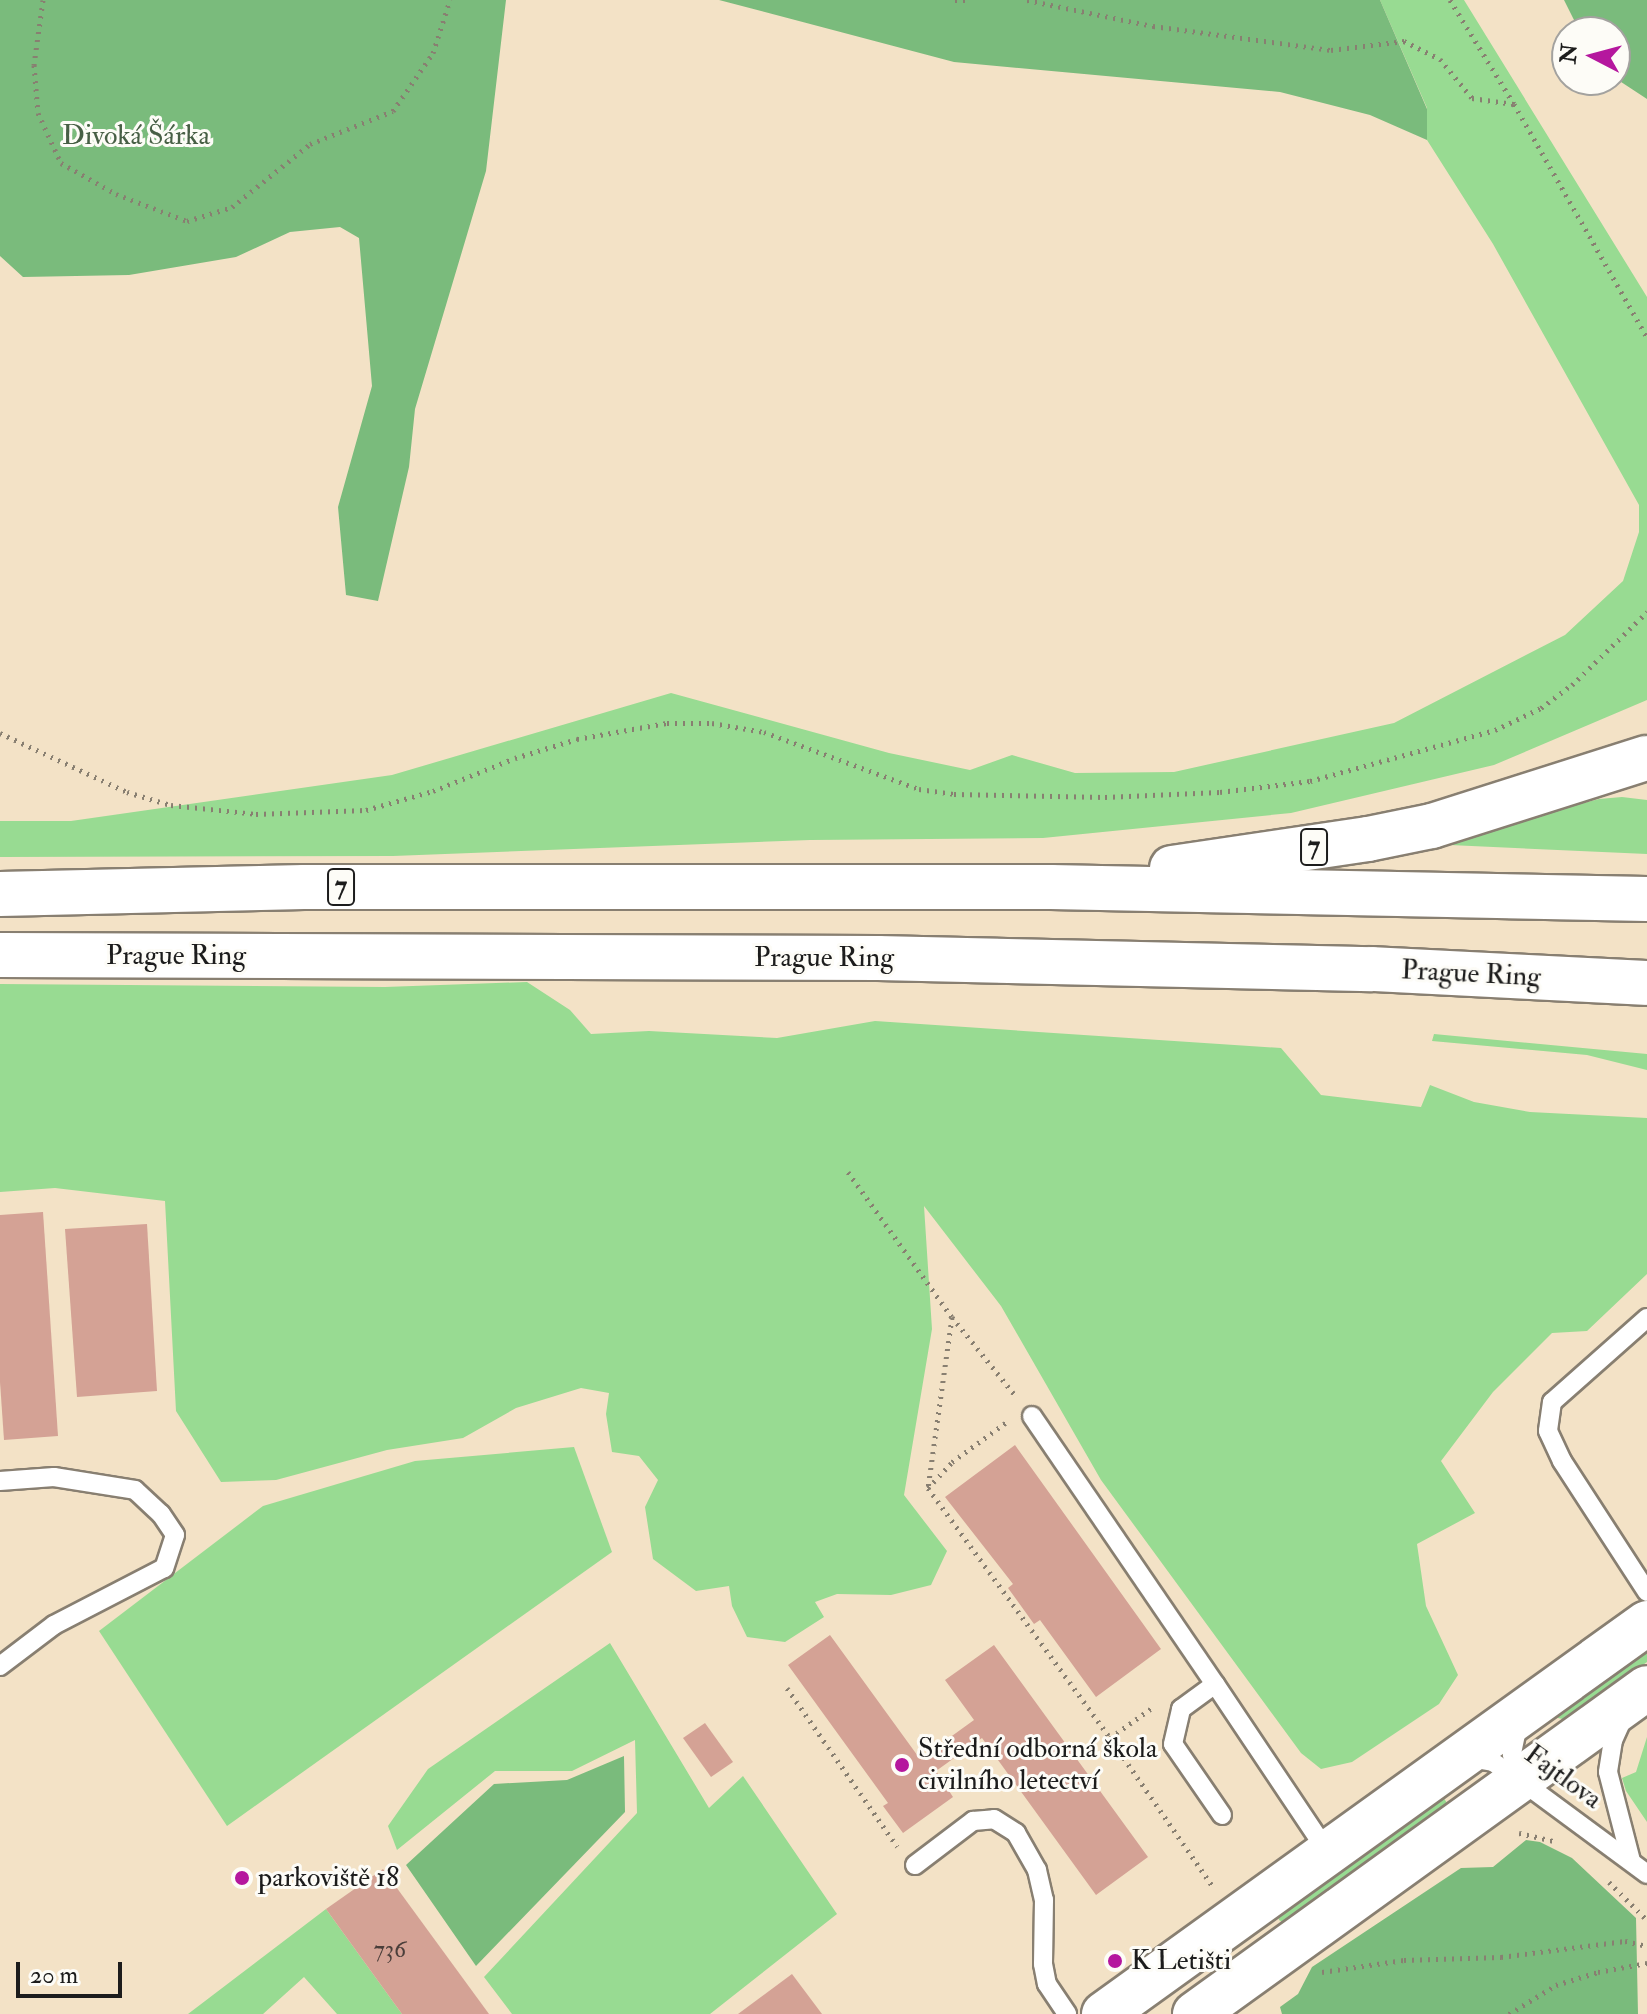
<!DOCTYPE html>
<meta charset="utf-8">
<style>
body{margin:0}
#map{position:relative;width:1647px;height:2014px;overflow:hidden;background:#f3e2c6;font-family:"IM FELL Double Pica",serif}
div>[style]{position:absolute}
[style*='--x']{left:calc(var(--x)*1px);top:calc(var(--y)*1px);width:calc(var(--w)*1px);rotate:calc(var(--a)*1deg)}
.green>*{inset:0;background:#98db92}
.forest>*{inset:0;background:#7abb7c}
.building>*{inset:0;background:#d4a295}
.path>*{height:5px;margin-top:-2.5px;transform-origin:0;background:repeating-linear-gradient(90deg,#887f71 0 2px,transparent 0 8px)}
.roads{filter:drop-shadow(2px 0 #887f71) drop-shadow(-2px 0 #887f71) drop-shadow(0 2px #887f71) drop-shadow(0 -2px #887f71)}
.lane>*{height:18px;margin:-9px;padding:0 9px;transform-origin:9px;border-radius:9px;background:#fff}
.secondary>*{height:44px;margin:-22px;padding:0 22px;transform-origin:22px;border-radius:22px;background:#fff}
.highway>*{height:44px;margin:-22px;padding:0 22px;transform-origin:22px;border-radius:22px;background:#fff}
.dots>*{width:22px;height:22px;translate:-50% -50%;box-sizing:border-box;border:4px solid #fdfcf7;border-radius:50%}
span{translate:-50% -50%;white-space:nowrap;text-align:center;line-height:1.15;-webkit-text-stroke:6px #fdfcf7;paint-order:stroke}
.number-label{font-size:24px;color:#4a3e3a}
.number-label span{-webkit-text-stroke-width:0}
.shield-label span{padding:2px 6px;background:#fdfcf7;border:2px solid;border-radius:6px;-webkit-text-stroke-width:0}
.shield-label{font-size:26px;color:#1c1c1c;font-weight:700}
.park-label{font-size:28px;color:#475f45}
.street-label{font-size:28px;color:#1c1c1c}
.poi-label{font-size:28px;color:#1c1c1c}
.left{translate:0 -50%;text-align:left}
.north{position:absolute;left:1551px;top:16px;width:80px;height:80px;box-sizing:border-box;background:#fdfcf7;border:2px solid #a3a29f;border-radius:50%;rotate:276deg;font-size:22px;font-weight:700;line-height:32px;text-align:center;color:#1c1c1c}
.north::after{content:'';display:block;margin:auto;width:28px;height:36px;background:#b5179e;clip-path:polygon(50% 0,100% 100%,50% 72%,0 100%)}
.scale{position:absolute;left:16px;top:1962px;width:106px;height:36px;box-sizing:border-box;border:4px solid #1c1c1c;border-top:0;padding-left:10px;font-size:24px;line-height:28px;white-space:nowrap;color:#1c1c1c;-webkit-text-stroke:6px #fdfcf7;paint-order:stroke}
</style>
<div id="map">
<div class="green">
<div style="clip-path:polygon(1380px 0,1464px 0,1647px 297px,1647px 700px,1494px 765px,1291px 813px,1043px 838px,810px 840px,393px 856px,0 857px,0 821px,71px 821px,392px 775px,671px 693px,889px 753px,970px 770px,1012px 755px,1075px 773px,1174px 772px,1394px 723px,1565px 635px,1623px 581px,1639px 532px,1639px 505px,1493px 244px,1427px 140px,1427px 108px)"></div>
<div style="clip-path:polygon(1622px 797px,1647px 800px,1647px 854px,1428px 844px,1599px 799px)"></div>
<div style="clip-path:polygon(527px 982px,570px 1010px,591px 1034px,649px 1031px,777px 1038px,875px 1021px,1281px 1048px,1321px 1095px,1421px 1107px,1430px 1085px,1474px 1102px,1530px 1112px,1647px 1118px,1647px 1274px,1587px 1331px,1552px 1333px,1493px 1392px,1441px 1461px,1475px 1513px,1417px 1544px,1426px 1606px,1458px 1675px,1439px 1704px,1352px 1762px,1321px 1769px,1301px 1753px,1101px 1480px,1001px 1306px,924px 1206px,932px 1329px,904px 1495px,947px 1551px,931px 1585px,891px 1595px,837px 1594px,815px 1602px,824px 1617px,785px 1642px,747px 1637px,732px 1606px,729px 1586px,696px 1591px,653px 1559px,645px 1507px,658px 1480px,639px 1456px,612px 1452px,606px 1414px,609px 1393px,581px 1388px,516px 1408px,463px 1438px,387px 1450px,276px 1480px,221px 1482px,176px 1411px,165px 1201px,55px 1188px,0 1192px,0 984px,385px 987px)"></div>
<div style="clip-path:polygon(1434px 1034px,1647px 1054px,1647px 1070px,1587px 1055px,1432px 1041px)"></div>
<div style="clip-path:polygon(574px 1447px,612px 1552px,227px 1826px,99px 1631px,263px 1506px,415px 1461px)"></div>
<div style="clip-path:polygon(610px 1643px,709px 1808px,743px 1776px,837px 1914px,710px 2014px,512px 2014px,484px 1977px,637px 1813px,635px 1740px,572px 1771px,495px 1771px,397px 1850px,388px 1826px,428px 1769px)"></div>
<div style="clip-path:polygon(1647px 1647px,1647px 1662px,1567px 1720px,1558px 1718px,1557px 1712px)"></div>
<div style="clip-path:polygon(1647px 1737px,1647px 1822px,1626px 1791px,1622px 1778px,1636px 1772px)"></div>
<div style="clip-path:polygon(1441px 1794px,1449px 1806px,1284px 1923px,1279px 1920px,1278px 1914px)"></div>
<div style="clip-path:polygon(326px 1909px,402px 2014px,337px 2014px,304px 1977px,263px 2014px,188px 2014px)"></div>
</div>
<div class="forest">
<div style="clip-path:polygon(0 0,506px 0,486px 171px,415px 409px,409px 467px,378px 601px,346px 595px,338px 507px,372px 386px,359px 238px,340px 227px,290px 232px,236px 257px,129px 275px,23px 277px,0 256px)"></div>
<div style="clip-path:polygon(719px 0,1380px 0,1427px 109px,1427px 140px,1370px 115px,1280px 92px,954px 62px)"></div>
<div style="clip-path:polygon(1564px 0,1647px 0,1647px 99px,1615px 78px,1615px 32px,1580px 32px)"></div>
<div style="clip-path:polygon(624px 1756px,625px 1812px,476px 1966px,406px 1865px,494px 1784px,567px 1780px)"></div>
<div style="clip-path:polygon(1526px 1840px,1540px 1842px,1572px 1858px,1636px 1918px,1638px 2014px,1282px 2014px,1280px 2007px,1298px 1994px,1312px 1967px,1461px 1868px,1493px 1867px)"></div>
</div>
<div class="building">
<div style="clip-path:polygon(43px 1212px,58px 1436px,4px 1440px,0 1382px,0 1215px)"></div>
<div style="clip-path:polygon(147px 1224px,157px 1391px,77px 1397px,65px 1229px)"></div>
<div style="clip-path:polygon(1015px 1445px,1161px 1649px,1096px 1697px,1040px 1620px,1034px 1624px,1008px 1588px,1013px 1584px,945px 1497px)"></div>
<div style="clip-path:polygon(830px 1635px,920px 1759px,974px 1720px,945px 1680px,994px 1645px,1148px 1857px,1096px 1895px,982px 1738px,936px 1771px,953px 1797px,903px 1833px,883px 1806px,888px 1803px,788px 1665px)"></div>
<div style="clip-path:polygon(705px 1723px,733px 1762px,711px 1777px,683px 1738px)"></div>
<div style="clip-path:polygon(383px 1869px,489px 2014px,402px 2014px,326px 1909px)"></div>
<div style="clip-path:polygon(792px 1974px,822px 2014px,738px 2014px)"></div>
</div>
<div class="path">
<div style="--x:43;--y:0;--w:66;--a:97.9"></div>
<div style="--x:34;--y:65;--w:48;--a:85.2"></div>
<div style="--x:38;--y:113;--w:55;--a:65.3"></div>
<div style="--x:61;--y:163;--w:63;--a:29.4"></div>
<div style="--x:116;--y:194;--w:76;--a:20.8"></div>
<div style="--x:187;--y:221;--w:47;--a:-17.3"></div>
<div style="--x:232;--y:207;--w:100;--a:-38.9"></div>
<div style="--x:310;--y:144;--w:89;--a:-21.7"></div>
<div style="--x:393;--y:111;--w:70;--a:-55.4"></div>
<div style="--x:433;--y:53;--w:56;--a:-72.2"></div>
<div style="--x:955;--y:0;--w:11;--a:0"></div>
<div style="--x:1027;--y:0;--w:129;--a:11.7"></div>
<div style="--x:1153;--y:26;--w:180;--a:7.7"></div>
<div style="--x:1331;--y:50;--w:74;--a:-7"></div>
<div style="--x:1404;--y:41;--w:40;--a:26.6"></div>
<div style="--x:1440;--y:59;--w:50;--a:50.6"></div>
<div style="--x:1472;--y:98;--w:42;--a:8.1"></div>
<div style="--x:1450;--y:0;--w:122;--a:58.4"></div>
<div style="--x:1514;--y:104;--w:268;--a:60.3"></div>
<div style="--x:0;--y:733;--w:140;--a:24.9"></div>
<div style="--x:127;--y:792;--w:46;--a:16.5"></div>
<div style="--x:171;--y:805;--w:85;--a:6"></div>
<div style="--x:256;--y:814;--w:110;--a:-2.1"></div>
<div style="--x:366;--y:810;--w:70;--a:-15.8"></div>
<div style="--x:433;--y:791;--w:88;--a:-21.9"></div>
<div style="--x:515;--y:758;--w:65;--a:-17"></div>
<div style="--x:577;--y:739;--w:91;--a:-10.1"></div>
<div style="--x:667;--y:723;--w:45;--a:0"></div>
<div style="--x:712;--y:723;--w:53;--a:9.8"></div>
<div style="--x:764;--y:732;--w:165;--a:20.2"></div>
<div style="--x:919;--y:789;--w:35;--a:8"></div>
<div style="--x:954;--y:794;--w:151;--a:1.1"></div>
<div style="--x:1105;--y:797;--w:115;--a:-2.5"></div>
<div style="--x:1220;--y:792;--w:91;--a:-7"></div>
<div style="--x:1310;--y:781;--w:192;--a:-15.4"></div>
<div style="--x:1495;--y:730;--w:51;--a:-25.6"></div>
<div style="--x:1541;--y:708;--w:39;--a:-37"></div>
<div style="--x:1572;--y:685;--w:105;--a:-44.2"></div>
<div style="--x:848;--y:1172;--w:178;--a:54.4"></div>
<div style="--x:952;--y:1317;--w:100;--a:51.1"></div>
<div style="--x:952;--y:1317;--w:173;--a:98"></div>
<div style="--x:928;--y:1488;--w:309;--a:53.9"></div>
<div style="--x:1110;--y:1738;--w:53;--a:-35.8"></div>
<div style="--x:928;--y:1488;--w:35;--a:-47"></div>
<div style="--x:952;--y:1462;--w:69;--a:-36.2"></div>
<div style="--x:787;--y:1688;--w:193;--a:55.2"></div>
<div style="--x:1110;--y:1738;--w:183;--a:55.3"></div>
<div style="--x:1519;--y:1833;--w:35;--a:13"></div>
<div style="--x:1609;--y:1882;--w:54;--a:45"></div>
<div style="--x:1322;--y:1972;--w:83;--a:-8.3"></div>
<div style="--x:1404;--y:1960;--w:97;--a:-1.8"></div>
<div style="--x:1501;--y:1957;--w:125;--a:-7.4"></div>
<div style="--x:1625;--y:1941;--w:23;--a:13"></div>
<div style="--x:1509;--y:2014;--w:55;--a:-31.7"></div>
<div style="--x:1556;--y:1985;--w:44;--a:-17.2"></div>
<div style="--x:1598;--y:1972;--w:50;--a:-10.4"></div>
</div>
<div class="roads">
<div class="lane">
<div style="--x:1647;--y:1318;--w:127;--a:138.5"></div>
<div style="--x:1552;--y:1402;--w:29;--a:98"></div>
<div style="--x:1548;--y:1431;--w:33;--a:65"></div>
<div style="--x:1562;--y:1461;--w:156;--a:57"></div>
<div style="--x:1032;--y:1416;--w:325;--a:55.7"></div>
<div style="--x:0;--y:1481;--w:54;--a:-4.2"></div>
<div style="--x:54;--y:1477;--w:82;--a:9.1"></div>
<div style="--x:135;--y:1490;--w:35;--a:43"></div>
<div style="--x:161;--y:1514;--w:25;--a:56"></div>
<div style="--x:175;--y:1535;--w:35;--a:108"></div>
<div style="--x:164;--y:1568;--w:124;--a:152.6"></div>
<div style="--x:54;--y:1625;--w:68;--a:142.8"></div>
<div style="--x:1623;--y:1718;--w:24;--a:114"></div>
<div style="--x:1613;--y:1740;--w:32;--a:99"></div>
<div style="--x:1608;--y:1772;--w:92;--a:75.5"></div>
<div style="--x:1518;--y:1725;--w:30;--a:102"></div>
<div style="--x:1512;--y:1754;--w:27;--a:73"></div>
<div style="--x:1470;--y:1758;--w:23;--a:10"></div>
<div style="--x:1493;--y:1762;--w:32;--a:34"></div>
<div style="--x:1520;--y:1780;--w:158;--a:36.5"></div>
<div style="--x:1222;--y:1815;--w:86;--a:-124.6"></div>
<div style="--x:1173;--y:1744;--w:36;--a:-77"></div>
<div style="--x:1181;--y:1709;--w:42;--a:-36.3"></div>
<div style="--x:1215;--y:1684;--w:203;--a:56.2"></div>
<div style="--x:915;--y:1865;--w:73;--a:-37.2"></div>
<div style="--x:973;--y:1821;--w:21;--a:-5"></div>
<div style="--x:994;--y:1819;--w:26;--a:32"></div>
<div style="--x:1016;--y:1833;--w:43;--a:60.4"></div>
<div style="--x:1037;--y:1870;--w:31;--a:77"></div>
<div style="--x:1044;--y:1900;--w:64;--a:90.9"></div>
<div style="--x:1043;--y:1964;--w:20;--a:79"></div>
<div style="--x:1047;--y:1984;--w:36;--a:56"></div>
</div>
<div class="secondary">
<div style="--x:1104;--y:2014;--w:669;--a:-35.76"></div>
<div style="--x:1195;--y:2014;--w:557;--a:-35.8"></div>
</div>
<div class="highway">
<div style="--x:1172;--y:868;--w:198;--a:-8.4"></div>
<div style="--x:1368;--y:839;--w:65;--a:-11.5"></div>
<div style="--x:1432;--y:826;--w:225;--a:-17.6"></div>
<div style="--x:0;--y:894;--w:304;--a:-1.3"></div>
<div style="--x:304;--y:887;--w:747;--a:0"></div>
<div style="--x:1051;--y:887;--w:596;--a:1.15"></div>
<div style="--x:0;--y:955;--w:878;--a:0.2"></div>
<div style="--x:878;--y:958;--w:494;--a:1.3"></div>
<div style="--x:1372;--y:969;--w:275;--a:2.9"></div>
</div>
</div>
<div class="dots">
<div style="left:902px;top:1765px;background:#b5179e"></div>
<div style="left:242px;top:1878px;background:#b5179e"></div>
<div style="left:1115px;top:1961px;background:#b5179e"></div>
</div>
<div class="number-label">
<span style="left:390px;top:1950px">736</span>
</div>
<div class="shield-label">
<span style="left:1314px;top:847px">7</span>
<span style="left:341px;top:887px">7</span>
</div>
<div class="park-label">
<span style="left:136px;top:136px">Divoká Šárka</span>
</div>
<div class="street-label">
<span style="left:176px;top:956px">Prague Ring</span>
<span style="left:824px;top:958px">Prague Ring</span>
<span style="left:1471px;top:974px;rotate:3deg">Prague Ring</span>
<span style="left:1563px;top:1777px;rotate:36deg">Fajtlova</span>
</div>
<div class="poi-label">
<span class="left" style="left:918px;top:1765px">Střední odborná škola<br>civilního letectví</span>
<span class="left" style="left:258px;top:1878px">parkoviště 18</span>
<span class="left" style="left:1131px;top:1961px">K Letišti</span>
</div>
<div class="north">N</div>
<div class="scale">20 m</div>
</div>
